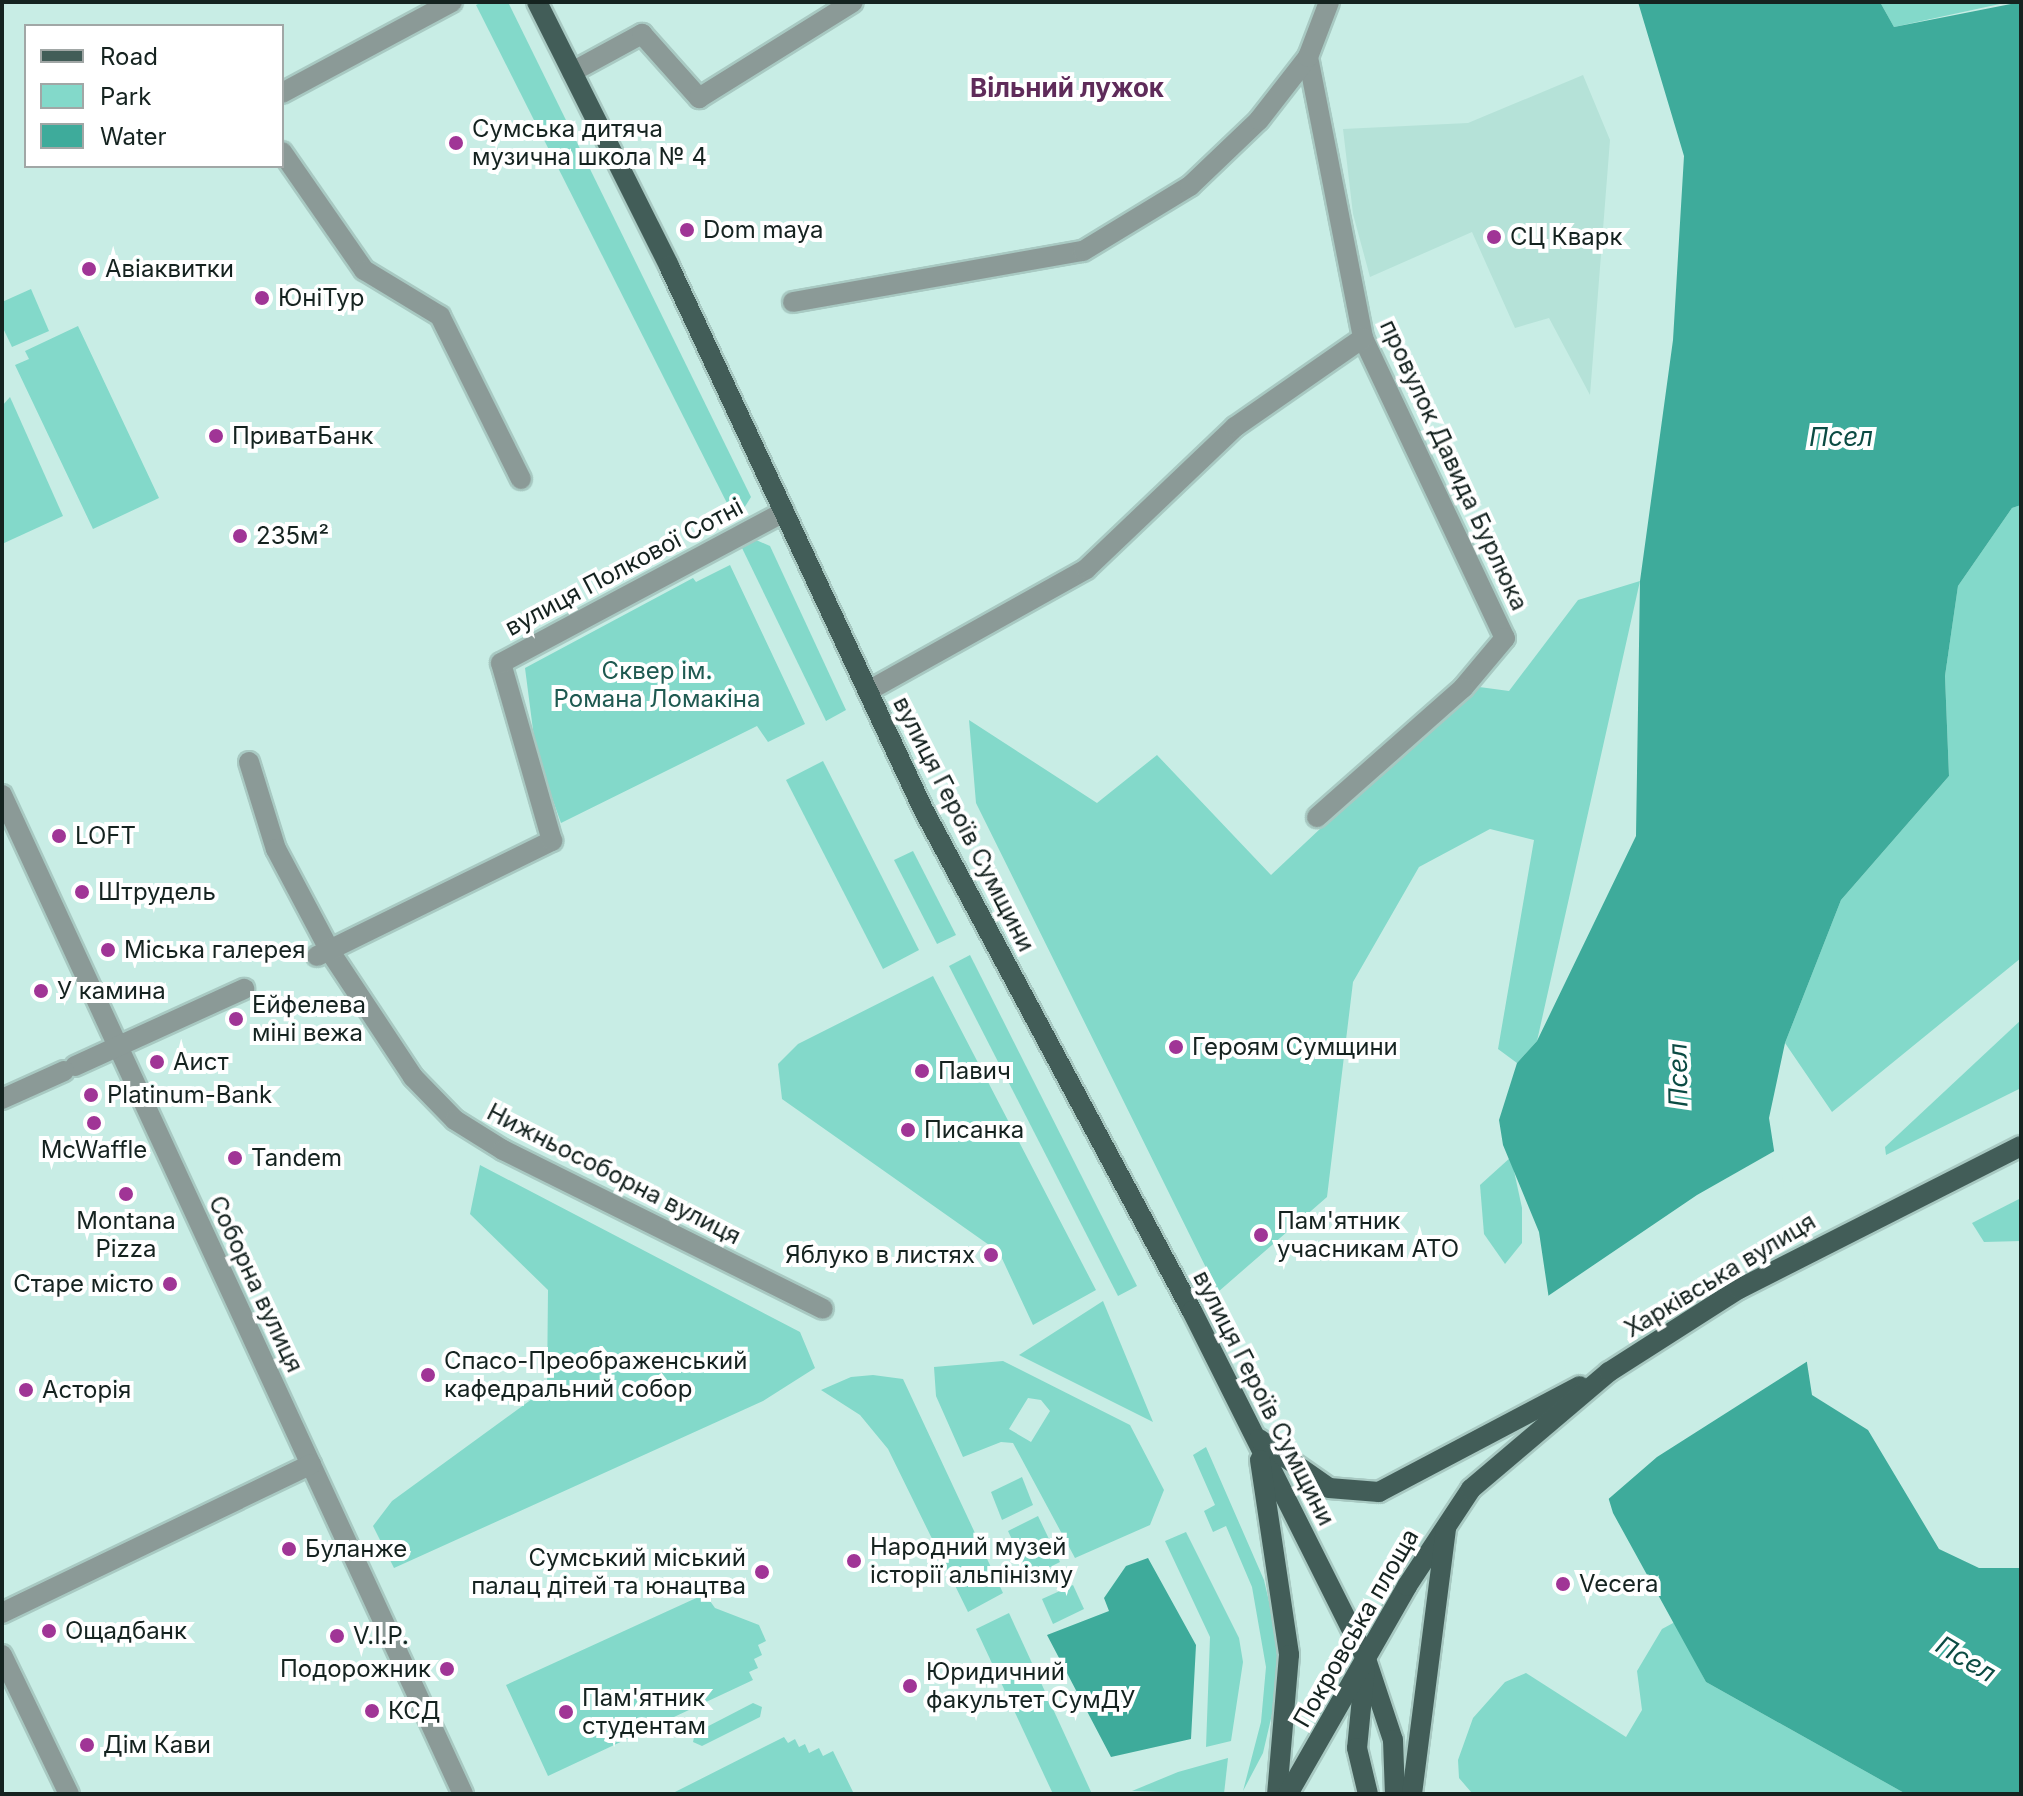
<!DOCTYPE html>
<meta charset="utf-8">
<style>
body{margin:0}
#map{position:relative;width:2023px;height:1796px;overflow:hidden;background:#c8ede5;font-family:Inter,sans-serif}
div>[style]{position:absolute}
[style*='--x']{left:calc(var(--x)*1px);top:calc(var(--y)*1px);width:calc(var(--w)*1px);rotate:calc(var(--a)*1deg)}
.built>*{inset:0;background:#b5e2d8}
.green>*{inset:0;background:#83d9ca}
.water>*{inset:0;background:#3eab9b}
.pier>*{inset:0;background:#c8ede5}
.roads{filter:drop-shadow(2px 0 #a8c9c2) drop-shadow(-2px 0 #a8c9c2) drop-shadow(0 2px #a8c9c2) drop-shadow(0 -2px #a8c9c2)}
.street>*{height:20px;margin:-10px;padding:0 10px;transform-origin:10px;border-radius:10px;background:#8b9a97}
.primary>*{height:20px;margin:-10px;padding:0 10px;transform-origin:10px;border-radius:10px;background:#425d58}
.dots>*{width:22px;height:22px;translate:-50% -50%;box-sizing:border-box;border:4px solid #fff;border-radius:50%}
span{translate:-50% -50%;white-space:nowrap;text-align:center;line-height:1.15;-webkit-text-stroke:8px #fff;paint-order:stroke}
.poi-label{font-size:24px;color:#152320}
.left{translate:0 -50%;text-align:left}
.right{translate:-100% -50%;text-align:right}
.street-label{font-size:24px;color:#152320}
.park-label{font-size:24px;color:#1e5a51}
.neighbourhood-label{font-size:26px;color:#5f2b5a;font-weight:700}
.water-label{font-size:26px;color:#0b4b43;font-style:italic}
.frame{position:absolute;inset:0;border:4px solid #152320;pointer-events:none}
.legend{position:absolute;left:24px;top:24px;width:260px;height:144px;box-sizing:border-box;background:#fff;border:2px solid #a1a7a6;margin:0;padding:10px 14px;list-style:none;font-size:24px;color:#152320}
.legend li{display:flex;align-items:center;gap:16px;height:40px}
.legend b{width:40px;border:2px solid #a1a7a6}
</style>
<div id="map">
<div class="built">
<div style="clip-path:polygon(1583px 75px,1610px 140px,1590px 395px,1549px 318px,1515px 328px,1472px 232px,1370px 277px,1353px 214px,1343px 129px,1468px 123px)"></div>
</div>
<div class="green">
<div style="clip-path:polygon(482px 2px,508px 2px,751px 497px,736px 521px,476px 5px)"></div>
<div style="clip-path:polygon(1880px 2px,2009px 2px,1894px 27px)"></div>
<div style="clip-path:polygon(31px 289px,49px 331px,12px 347px,2px 326px,2px 302px)"></div>
<div style="clip-path:polygon(78px 326px,159px 498px,93px 529px,15px 365px,29px 359px,25px 351px)"></div>
<div style="clip-path:polygon(10px 397px,63px 516px,2px 544px,2px 406px)"></div>
<div style="clip-path:polygon(2021px 505px,2021px 958px,1832px 1112px,1785px 1043px,1841px 900px,1949px 776px,1945px 676px,1958px 586px,2012px 508px)"></div>
<div style="clip-path:polygon(756px 540px,770px 546px,846px 710px,826px 721px,742px 548px)"></div>
<div style="clip-path:polygon(730px 565px,805px 724px,768px 742px,757px 726px,561px 823px,536px 753px,525px 668px,693px 578px,696px 582px)"></div>
<div style="clip-path:polygon(1640px 581px,1537px 1041px,1517px 1063px,1498px 1049px,1534px 840px,1490px 829px,1419px 867px,1353px 982px,1327px 1197px,1218px 1292px,976px 803px,969px 720px,1097px 803px,1157px 755px,1271px 875px,1472px 686px,1509px 691px,1578px 600px)"></div>
<div style="clip-path:polygon(823px 761px,919px 950px,883px 969px,786px 780px)"></div>
<div style="clip-path:polygon(913px 851px,956px 935px,937px 944px,894px 860px)"></div>
<div style="clip-path:polygon(970px 955px,1137px 1286px,1118px 1296px,949px 966px)"></div>
<div style="clip-path:polygon(933px 976px,1096px 1290px,1033px 1325px,999px 1252px,782px 1099px,778px 1064px,798px 1044px)"></div>
<div style="clip-path:polygon(2021px 1020px,2021px 1088px,1886px 1155px,1885px 1147px)"></div>
<div style="clip-path:polygon(1511px 1157px,1522px 1208px,1522px 1243px,1505px 1264px,1484px 1234px,1480px 1185px)"></div>
<div style="clip-path:polygon(480px 1165px,800px 1332px,815px 1368px,763px 1401px,394px 1568px,373px 1526px,392px 1501px,547px 1388px,548px 1290px,470px 1214px)"></div>
<div style="clip-path:polygon(2021px 1198px,2021px 1241px,1984px 1242px,1972px 1223px)"></div>
<div style="clip-path:polygon(1103px 1301px,1153px 1422px,1019px 1355px)"></div>
<div style="clip-path:polygon(evenodd,1003px 1361px,1130px 1425px,1164px 1490px,1150px 1525px,1075px 1558px,1013px 1443px,1001px 1442px,963px 1457px,936px 1396px,934px 1367px,1003px 1361px,1028px 1398px,1041px 1400px,1050px 1411px,1031px 1442px,1009px 1429px,1028px 1398px)"></div>
<div style="clip-path:polygon(873px 1375px,903px 1379px,1003px 1593px,968px 1612px,888px 1449px,860px 1415px,821px 1390px,851px 1377px)"></div>
<div style="clip-path:polygon(1206px 1447px,1264px 1580px,1274px 1623px,1278px 1666px,1273px 1710px,1263px 1753px,1243px 1791px,1261px 1722px,1266px 1667px,1252px 1587px,1226px 1526px,1213px 1532px,1204px 1511px,1215px 1505px,1193px 1455px)"></div>
<div style="clip-path:polygon(1022px 1477px,1033px 1505px,1002px 1520px,991px 1492px)"></div>
<div style="clip-path:polygon(1038px 1516px,1060px 1562px,1030px 1577px,1008px 1531px)"></div>
<div style="clip-path:polygon(1186px 1532px,1239px 1638px,1243px 1662px,1231px 1741px,1206px 1747px,1210px 1637px,1165px 1541px)"></div>
<div style="clip-path:polygon(1073px 1585px,1084px 1609px,1053px 1624px,1042px 1599px)"></div>
<div style="clip-path:polygon(705px 1594px,715px 1608px,759px 1625px,766px 1641px,758px 1645px,762px 1655px,754px 1659px,758px 1668px,749px 1672px,753px 1680px,548px 1776px,506px 1685px)"></div>
<div style="clip-path:polygon(1009px 1613px,1092px 1794px,1053px 1794px,976px 1629px)"></div>
<div style="clip-path:polygon(1675px 1622px,1706px 1682px,1906px 1794px,1506px 1794px,1471px 1792px,1459px 1778px,1458px 1760px,1473px 1718px,1505px 1682px,1526px 1673px,1626px 1737px,1642px 1710px,1637px 1671px,1662px 1629px)"></div>
<div style="clip-path:polygon(753px 1703px,762px 1707px,760px 1717px,702px 1746px,693px 1742px,695px 1733px)"></div>
<div style="clip-path:polygon(784px 1737px,788px 1743px,795px 1739px,799px 1747px,805px 1744px,809px 1753px,819px 1748px,823px 1756px,833px 1751px,854px 1794px,671px 1794px)"></div>
<div style="clip-path:polygon(1228px 1758px,1224px 1794px,1132px 1791px,1178px 1772px)"></div>
</div>
<div class="water">
<div style="clip-path:polygon(1638px 2px,1880px 2px,1894px 27px,2021px 2px,2021px 505px,2012px 508px,1958px 586px,1945px 676px,1949px 776px,1841px 900px,1785px 1043px,1769px 1118px,1812px 1395px,1868px 1430px,1939px 1549px,1979px 1568px,2021px 1568px,2021px 1794px,1906px 1794px,1706px 1682px,1613px 1513px,1550px 1306px,1539px 1232px,1503px 1145px,1499px 1120px,1517px 1063px,1537px 1041px,1636px 836px,1640px 581px,1673px 340px,1684px 156px)"></div>
<div style="clip-path:polygon(1148px 1558px,1196px 1645px,1191px 1739px,1111px 1757px,1047px 1635px,1109px 1611px,1104px 1598px,1126px 1566px)"></div>
</div>
<div class="pier">
<div style="clip-path:polygon(1778px 1149px,1811px 1359px,1657px 1457px,1605px 1502px,1545px 1298px,1697px 1195px)"></div>
</div>
<div class="roads">
<div class="street">
<div style="--x:1308;--y:57;--w:286;--a:78.9"></div>
<div style="--x:1363;--y:338;--w:332;--a:64.7"></div>
<div style="--x:1505;--y:638;--w:65;--a:130"></div>
<div style="--x:1463;--y:688;--w:195;--a:138.5"></div>
<div style="--x:572;--y:72;--w:80;--a:-28.5"></div>
<div style="--x:642;--y:34;--w:86;--a:48.3"></div>
<div style="--x:699;--y:98;--w:181;--a:-31.9"></div>
<div style="--x:282;--y:93;--w:193;--a:-28.2"></div>
<div style="--x:282;--y:152;--w:144;--a:55.2"></div>
<div style="--x:364;--y:270;--w:89;--a:31.2"></div>
<div style="--x:440;--y:316;--w:182;--a:63.6"></div>
<div style="--x:793;--y:302;--w:294;--a:-10"></div>
<div style="--x:1083;--y:251;--w:125;--a:-31.3"></div>
<div style="--x:1190;--y:186;--w:95;--a:-43.7"></div>
<div style="--x:1259;--y:120;--w:80;--a:-52.1"></div>
<div style="--x:1308;--y:57;--w:59;--a:-69.1"></div>
<div style="--x:868;--y:691;--w:250;--a:-29.2"></div>
<div style="--x:1086;--y:569;--w:206;--a:-43.6"></div>
<div style="--x:1235;--y:427;--w:156;--a:-34.8"></div>
<div style="--x:249;--y:762;--w:91;--a:72.8"></div>
<div style="--x:276;--y:849;--w:118;--a:62.1"></div>
<div style="--x:331;--y:953;--w:149;--a:56.5"></div>
<div style="--x:413;--y:1077;--w:60;--a:45.7"></div>
<div style="--x:455;--y:1120;--w:57;--a:32"></div>
<div style="--x:503;--y:1150;--w:357;--a:26.4"></div>
<div style="--x:2;--y:795;--w:1100;--a:65.23"></div>
<div style="--x:317;--y:956;--w:262;--a:-26.1"></div>
<div style="--x:552;--y:841;--w:185;--a:-106"></div>
<div style="--x:501;--y:663;--w:321;--a:-28.1"></div>
<div style="--x:75;--y:1066;--w:186;--a:-24.5"></div>
<div style="--x:2;--y:1099;--w:68;--a:-24.3"></div>
<div style="--x:2;--y:1613;--w:343;--a:-25.7"></div>
<div style="--x:2;--y:1655;--w:154;--a:64.3"></div>
</div>
<div class="primary">
<div style="--x:537;--y:2;--w:295;--a:63.4"></div>
<div style="--x:669;--y:266;--w:599;--a:64.93"></div>
<div style="--x:923;--y:809;--w:570;--a:61.82"></div>
<div style="--x:1192;--y:1311;--w:389;--a:63.4"></div>
<div style="--x:1366;--y:1659;--w:85;--a:71.6"></div>
<div style="--x:1393;--y:1740;--w:54;--a:87.9"></div>
<div style="--x:1259;--y:1439;--w:85;--a:35"></div>
<div style="--x:1329;--y:1488;--w:50;--a:4.6"></div>
<div style="--x:1379;--y:1492;--w:227;--a:-27.8"></div>
<div style="--x:1260;--y:1460;--w:197;--a:81.5"></div>
<div style="--x:1289;--y:1655;--w:140;--a:94.9"></div>
<div style="--x:1365;--y:1667;--w:81;--a:95.6"></div>
<div style="--x:1357;--y:1748;--w:47;--a:76.6"></div>
<div style="--x:1288;--y:1794;--w:240;--a:-60.2"></div>
<div style="--x:1407;--y:1586;--w:116;--a:-56.6"></div>
<div style="--x:1471;--y:1489;--w:181;--a:-40.3"></div>
<div style="--x:1609;--y:1372;--w:154;--a:-32.6"></div>
<div style="--x:1739;--y:1289;--w:316;--a:-26.9"></div>
<div style="--x:1412;--y:1794;--w:268;--a:-82.7"></div>
</div>
</div>
<div class="dots">
<div style="left:456px;top:143px;background:#a03596"></div>
<div style="left:687px;top:230px;background:#a03596"></div>
<div style="left:1494px;top:237px;background:#a03596"></div>
<div style="left:89px;top:269px;background:#a03596"></div>
<div style="left:262px;top:298px;background:#a03596"></div>
<div style="left:216px;top:436px;background:#a03596"></div>
<div style="left:240px;top:536px;background:#a03596"></div>
<div style="left:59px;top:836px;background:#a03596"></div>
<div style="left:82px;top:892px;background:#a03596"></div>
<div style="left:108px;top:950px;background:#a03596"></div>
<div style="left:41px;top:991px;background:#a03596"></div>
<div style="left:236px;top:1019px;background:#a03596"></div>
<div style="left:1176px;top:1047px;background:#a03596"></div>
<div style="left:157px;top:1062px;background:#a03596"></div>
<div style="left:922px;top:1071px;background:#a03596"></div>
<div style="left:91px;top:1095px;background:#a03596"></div>
<div style="left:94px;top:1123px;background:#a03596"></div>
<div style="left:908px;top:1130px;background:#a03596"></div>
<div style="left:235px;top:1158px;background:#a03596"></div>
<div style="left:126px;top:1194px;background:#a03596"></div>
<div style="left:1261px;top:1235px;background:#a03596"></div>
<div style="left:991px;top:1255px;background:#a03596"></div>
<div style="left:170px;top:1284px;background:#a03596"></div>
<div style="left:428px;top:1375px;background:#a03596"></div>
<div style="left:26px;top:1390px;background:#a03596"></div>
<div style="left:289px;top:1549px;background:#a03596"></div>
<div style="left:854px;top:1561px;background:#a03596"></div>
<div style="left:762px;top:1572px;background:#a03596"></div>
<div style="left:1563px;top:1584px;background:#a03596"></div>
<div style="left:49px;top:1631px;background:#a03596"></div>
<div style="left:337px;top:1636px;background:#a03596"></div>
<div style="left:447px;top:1669px;background:#a03596"></div>
<div style="left:910px;top:1686px;background:#a03596"></div>
<div style="left:372px;top:1711px;background:#a03596"></div>
<div style="left:566px;top:1712px;background:#a03596"></div>
<div style="left:87px;top:1745px;background:#a03596"></div>
</div>
<div class="poi-label">
<span class="left" style="left:472px;top:143px">Сумська дитяча<br>музична школа № 4</span>
<span class="left" style="left:703px;top:230px">Dom maya</span>
<span class="left" style="left:1510px;top:237px">СЦ Кварк</span>
<span class="left" style="left:105px;top:269px">Авіаквитки</span>
<span class="left" style="left:278px;top:298px">ЮніТур</span>
<span class="left" style="left:232px;top:436px">ПриватБанк</span>
<span class="left" style="left:256px;top:536px">235м²</span>
<span class="left" style="left:75px;top:836px">LOFT</span>
<span class="left" style="left:98px;top:892px">Штрудель</span>
<span class="left" style="left:124px;top:950px">Міська галерея</span>
<span class="left" style="left:57px;top:991px">У камина</span>
<span class="left" style="left:252px;top:1019px">Ейфелева<br>міні вежа</span>
<span class="left" style="left:1192px;top:1047px">Героям Сумщини</span>
<span class="left" style="left:173px;top:1062px">Аист</span>
<span class="left" style="left:938px;top:1071px">Павич</span>
<span class="left" style="left:107px;top:1095px">Platinum-Bank</span>
<span class="left" style="left:924px;top:1130px">Писанка</span>
<span style="left:94px;top:1150px">McWaffle</span>
<span class="left" style="left:251px;top:1158px">Tandem</span>
<span style="left:126px;top:1235px">Montana<br>Pizza</span>
<span class="left" style="left:1277px;top:1235px">Пам'ятник<br>учасникам АТО</span>
<span class="right" style="left:975px;top:1255px">Яблуко в листях</span>
<span class="right" style="left:154px;top:1284px">Старе місто</span>
<span class="left" style="left:444px;top:1375px">Спасо-Преображенський<br>кафедральний собор</span>
<span class="left" style="left:42px;top:1390px">Асторія</span>
<span class="left" style="left:870px;top:1561px">Народний музей<br>історії альпінізму</span>
<span class="left" style="left:305px;top:1549px">Буланже</span>
<span class="right" style="left:746px;top:1572px">Сумський міський<br>палац дітей та юнацтва</span>
<span class="left" style="left:1579px;top:1584px">Vecera</span>
<span class="left" style="left:65px;top:1631px">Ощадбанк</span>
<span class="left" style="left:353px;top:1636px">V.I.P.</span>
<span class="right" style="left:431px;top:1669px">Подорожник</span>
<span class="left" style="left:926px;top:1686px">Юридичний<br>факультет СумДУ</span>
<span class="left" style="left:582px;top:1712px">Пам'ятник<br>студентам</span>
<span class="left" style="left:388px;top:1711px">КСД</span>
<span class="left" style="left:103px;top:1745px">Дім Кави</span>
</div>
<div class="street-label">
<span style="left:1454px;top:465px;rotate:65deg">провулок Давида Бурлюка</span>
<span style="left:624px;top:567px;rotate:-28deg">вулиця Полкової Сотні</span>
<span style="left:964px;top:824px;rotate:63deg">вулиця Героїв Сумщини</span>
<span style="left:614px;top:1174px;rotate:27deg">Нижньособорна вулиця</span>
<span style="left:1720px;top:1275px;rotate:-31deg">Харківська вулиця</span>
<span style="left:256px;top:1284px;rotate:65deg">Соборна вулиця</span>
<span style="left:1264px;top:1398px;rotate:63deg">вулиця Героїв Сумщини</span>
<span style="left:1356px;top:1628px;rotate:-60deg">Покровська площа</span>
</div>
<div class="park-label">
<span style="left:657px;top:685px">Сквер ім.<br>Романа Ломакіна</span>
</div>
<div class="neighbourhood-label">
<span style="left:1067px;top:88px">Вільний лужок</span>
</div>
<div class="water-label">
<span style="left:1841px;top:437px">Псел</span>
<span style="left:1678px;top:1075px;rotate:-91deg">Псел</span>
<span style="left:1966px;top:1659px;rotate:31deg">Псел</span>
</div>
<div class="frame"></div>
<ul class="legend">
<li><b style="height:10px;background:#425d58"></b>Road</li>
<li><b style="height:22px;background:#83d9ca"></b>Park</li>
<li><b style="height:22px;background:#3eab9b"></b>Water</li>
</ul>
</div>
